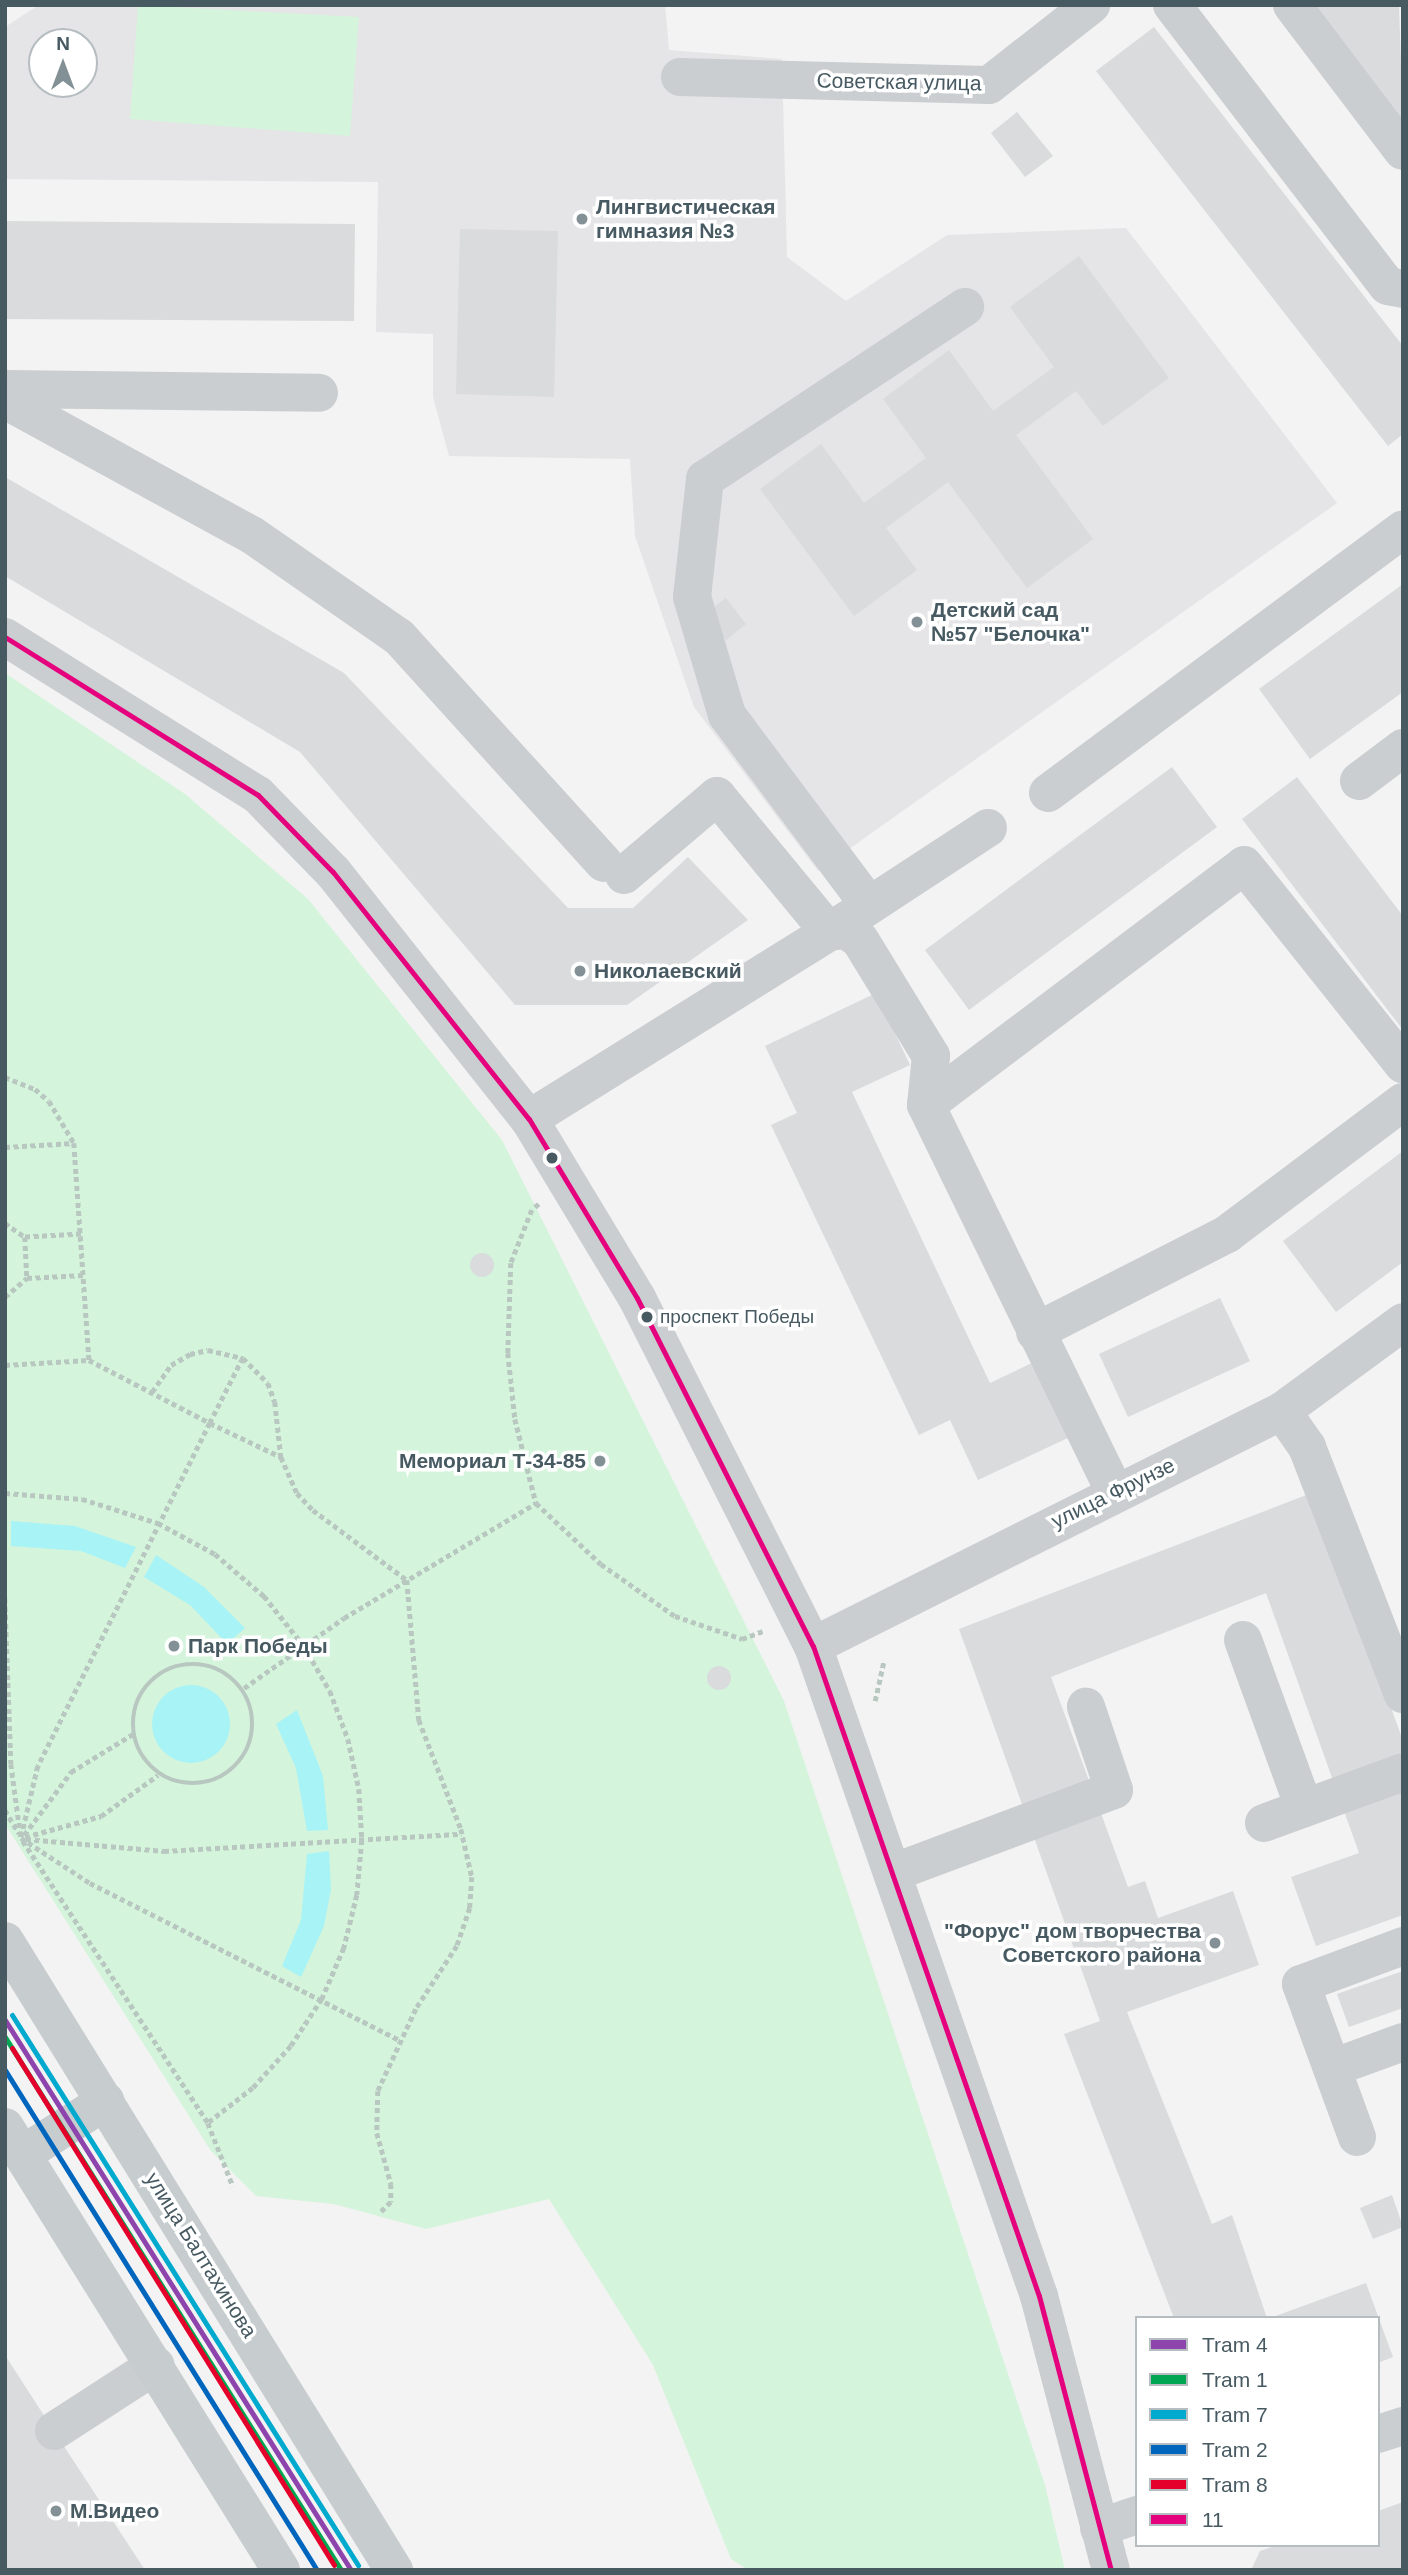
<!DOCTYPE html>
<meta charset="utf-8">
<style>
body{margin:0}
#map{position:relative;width:1408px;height:2575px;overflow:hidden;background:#f3f3f3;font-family:Arial,sans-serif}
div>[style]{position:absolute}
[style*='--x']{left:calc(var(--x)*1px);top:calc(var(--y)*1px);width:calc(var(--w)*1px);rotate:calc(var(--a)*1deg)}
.education>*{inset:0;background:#e5e4e6}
.green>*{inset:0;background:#d5f4dc}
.water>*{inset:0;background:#a7f3f6}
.round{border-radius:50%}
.building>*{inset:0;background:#d9dbdc}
.path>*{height:4.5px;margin-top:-2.25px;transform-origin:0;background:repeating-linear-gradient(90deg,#b8c8c0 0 5px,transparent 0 8.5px)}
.path>.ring{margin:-2.25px;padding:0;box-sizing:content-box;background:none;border:4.5px solid #b8c8c0;border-radius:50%}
.minor>*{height:38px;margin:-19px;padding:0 19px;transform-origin:19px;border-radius:19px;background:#caced0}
.major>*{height:38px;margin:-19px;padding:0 19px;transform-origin:19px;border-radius:19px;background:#c7cdcf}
.bus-1>*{height:5px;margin:-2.5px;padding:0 2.5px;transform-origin:2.5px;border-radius:2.5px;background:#e5007d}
.tram-1>*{height:5px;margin:-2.5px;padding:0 2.5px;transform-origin:2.5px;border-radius:2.5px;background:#8e44ad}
.tram-2>*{height:5px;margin:-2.5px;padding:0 2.5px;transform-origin:2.5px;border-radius:2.5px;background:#00a651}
.tram-3>*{height:5px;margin:-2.5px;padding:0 2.5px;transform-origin:2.5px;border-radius:2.5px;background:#00a9ce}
.tram-4>*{height:5px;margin:-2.5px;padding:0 2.5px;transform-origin:2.5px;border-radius:2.5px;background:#0065bd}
.tram-5>*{height:5px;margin:-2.5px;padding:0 2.5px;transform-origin:2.5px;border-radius:2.5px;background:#e4002b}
.dots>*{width:19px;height:19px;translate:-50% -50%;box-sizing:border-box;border:4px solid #fff;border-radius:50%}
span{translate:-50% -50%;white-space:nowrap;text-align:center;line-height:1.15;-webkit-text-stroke:7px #fff;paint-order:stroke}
.bus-label{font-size:19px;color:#475a62}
.left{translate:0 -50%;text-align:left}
.street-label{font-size:21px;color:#475a62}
.poi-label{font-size:21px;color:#475a62;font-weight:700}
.right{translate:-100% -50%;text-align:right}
.frame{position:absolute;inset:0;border:7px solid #475a62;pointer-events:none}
.legend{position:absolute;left:1135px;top:2316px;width:245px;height:231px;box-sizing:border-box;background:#fff;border:2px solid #b5bdc0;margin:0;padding:9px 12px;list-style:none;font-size:21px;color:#475a62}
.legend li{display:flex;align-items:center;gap:14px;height:35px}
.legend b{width:35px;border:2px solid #b5bdc0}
.north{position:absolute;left:28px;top:28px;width:70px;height:70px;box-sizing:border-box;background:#fff;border:2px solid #b5bdc0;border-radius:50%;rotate:0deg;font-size:19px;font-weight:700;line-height:28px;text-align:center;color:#475a62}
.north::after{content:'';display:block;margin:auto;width:24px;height:32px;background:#839095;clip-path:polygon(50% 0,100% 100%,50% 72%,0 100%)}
</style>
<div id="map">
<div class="education">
<div style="clip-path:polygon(evenodd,39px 5px,665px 5px,669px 50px,782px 59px,787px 257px,846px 301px,947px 235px,1126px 228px,1337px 503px,818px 871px,694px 707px,635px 536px,630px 459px,449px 456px,433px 397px,433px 334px,376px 332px,378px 182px,5px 179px,5px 27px,39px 5px,42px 42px,84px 42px,84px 84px,42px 84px,42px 42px)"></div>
</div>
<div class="green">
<div style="clip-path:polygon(138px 5px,359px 17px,350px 136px,130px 119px)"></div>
<div style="clip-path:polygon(5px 673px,185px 794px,308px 899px,502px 1140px,784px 1701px,1045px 2485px,1065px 2570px,748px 2570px,731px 2559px,653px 2365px,549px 2199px,426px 2229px,334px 2204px,256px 2196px,211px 2151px,5px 1824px)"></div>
</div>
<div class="water">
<div style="clip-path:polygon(11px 1521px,75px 1526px,136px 1547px,125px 1568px,81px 1551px,11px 1546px)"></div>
<div style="clip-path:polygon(156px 1555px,204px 1587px,245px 1628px,227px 1644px,190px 1605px,144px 1577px)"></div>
<div class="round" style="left:152px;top:1685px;width:78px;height:78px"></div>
<div style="clip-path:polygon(297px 1710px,323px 1776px,328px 1830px,307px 1831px,296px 1768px,276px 1724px)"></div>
<div style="clip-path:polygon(329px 1851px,331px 1889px,324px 1926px,301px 1977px,282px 1966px,301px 1920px,307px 1854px)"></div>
</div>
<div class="building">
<div style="clip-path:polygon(1314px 5px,1399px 5px,1403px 123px)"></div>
<div style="clip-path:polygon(1154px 27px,1403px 346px,1403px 434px,1388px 446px,1096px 71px)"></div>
<div style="clip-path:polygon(1017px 112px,1053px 156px,1025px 177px,991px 133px)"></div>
<div style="clip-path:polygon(5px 221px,355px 224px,354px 321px,5px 319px)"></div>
<div style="clip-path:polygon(460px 229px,558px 231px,554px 397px,456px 394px)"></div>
<div style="clip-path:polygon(1079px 256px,1169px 378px,1103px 426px,1076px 391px,1016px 435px,1093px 539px,1027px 588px,948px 482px,886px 528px,917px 570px,854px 616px,760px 489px,821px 444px,864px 503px,926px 458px,883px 399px,949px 350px,993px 411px,1054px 367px,1010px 307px)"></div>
<div style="clip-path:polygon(5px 477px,344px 673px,568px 908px,633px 908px,688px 857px,748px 920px,627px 1005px,515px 1005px,300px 752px,5px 576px)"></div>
<div style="clip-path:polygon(1403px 584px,1403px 692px,1310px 759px,1259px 689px)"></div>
<div style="clip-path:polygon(726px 598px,746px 624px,726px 640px,706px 613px)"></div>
<div style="clip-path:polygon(1172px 767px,1217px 827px,969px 1010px,925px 950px)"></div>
<div style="clip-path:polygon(1297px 777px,1403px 916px,1403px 1030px,1242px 819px)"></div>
<div style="clip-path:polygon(876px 993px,910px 1065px,852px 1092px,990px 1383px,1034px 1362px,1070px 1437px,978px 1480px,950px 1420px,919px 1435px,771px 1125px,797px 1113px,765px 1046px)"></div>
<div style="clip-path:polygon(1403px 1151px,1403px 1262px,1336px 1312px,1283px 1241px)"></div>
<div class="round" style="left:470px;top:1253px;width:24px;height:24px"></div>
<div style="clip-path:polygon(1220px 1298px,1250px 1361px,1128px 1417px,1099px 1354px)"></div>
<div style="clip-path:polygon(1314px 1492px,1403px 1741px,1403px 1915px,1316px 1946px,1291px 1877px,1359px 1853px,1266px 1593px,1051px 1677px,1128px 1887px,1145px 1881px,1158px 1918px,1233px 1891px,1259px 1965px,1127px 2012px,1212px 2224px,1232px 2215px,1267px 2318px,1174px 2318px,1064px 2034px,1100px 2021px,959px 1629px)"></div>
<div class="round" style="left:707px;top:1666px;width:24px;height:24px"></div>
<div style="clip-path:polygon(1403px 1971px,1403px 2008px,1349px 2027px,1337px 1994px)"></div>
<div style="clip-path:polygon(1392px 2195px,1403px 2227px,1373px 2239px,1360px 2208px)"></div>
<div style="clip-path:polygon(1366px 2283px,1393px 2357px,1378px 2363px,1378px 2318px,1270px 2318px)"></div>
<div style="clip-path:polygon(5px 2355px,54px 2431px,145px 2570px,5px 2570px)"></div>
<div style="clip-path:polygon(1403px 2502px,1403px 2570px,1251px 2570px,1260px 2551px,1278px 2545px,1378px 2545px,1378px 2511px)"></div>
</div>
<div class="path">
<div style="--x:5;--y:1077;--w:32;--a:22"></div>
<div style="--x:35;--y:1089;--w:18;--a:41"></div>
<div style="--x:49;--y:1101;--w:49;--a:59.2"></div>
<div style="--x:5;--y:1147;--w:69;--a:-3.3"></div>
<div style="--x:74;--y:1143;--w:218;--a:86"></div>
<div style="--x:539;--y:1204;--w:9;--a:139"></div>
<div style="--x:532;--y:1210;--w:57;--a:111.6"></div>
<div style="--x:511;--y:1263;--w:90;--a:91.9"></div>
<div style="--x:508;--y:1353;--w:66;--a:83.9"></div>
<div style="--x:515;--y:1419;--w:87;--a:76"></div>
<div style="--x:536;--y:1503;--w:89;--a:43.2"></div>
<div style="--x:601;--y:1564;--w:90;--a:35.1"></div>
<div style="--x:675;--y:1616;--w:71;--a:18.9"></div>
<div style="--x:742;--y:1639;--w:22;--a:-21"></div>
<div style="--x:5;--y:1223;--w:24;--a:35"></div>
<div style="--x:81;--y:1234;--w:56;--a:176.9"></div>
<div style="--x:25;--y:1237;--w:41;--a:87.2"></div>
<div style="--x:27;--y:1278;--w:56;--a:-3.1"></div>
<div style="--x:5;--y:1297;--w:29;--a:-41"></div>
<div style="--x:243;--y:1358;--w:73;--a:116.9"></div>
<div style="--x:210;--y:1423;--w:79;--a:25.6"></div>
<div style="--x:5;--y:1365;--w:84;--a:-3.4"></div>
<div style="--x:89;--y:1360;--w:136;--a:27.5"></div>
<div style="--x:210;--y:1423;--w:384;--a:116.6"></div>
<div style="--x:38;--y:1766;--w:74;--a:103.3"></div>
<div style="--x:152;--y:1392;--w:33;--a:-55"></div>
<div style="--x:171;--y:1365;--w:22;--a:-30"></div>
<div style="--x:190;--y:1354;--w:18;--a:-13"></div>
<div style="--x:208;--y:1350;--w:36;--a:13"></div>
<div style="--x:243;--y:1358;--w:35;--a:45"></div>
<div style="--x:268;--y:1383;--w:20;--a:70"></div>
<div style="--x:275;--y:1402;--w:55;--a:83.8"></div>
<div style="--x:281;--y:1457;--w:39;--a:66"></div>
<div style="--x:297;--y:1493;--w:23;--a:47"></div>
<div style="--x:313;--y:1510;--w:117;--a:36.7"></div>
<div style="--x:407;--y:1580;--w:141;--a:85.1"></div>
<div style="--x:419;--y:1720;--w:117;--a:68.9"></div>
<div style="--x:461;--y:1829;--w:49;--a:77.1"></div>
<div style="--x:472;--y:1877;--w:31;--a:94"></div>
<div style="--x:470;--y:1908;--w:40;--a:108.9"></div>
<div style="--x:457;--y:1946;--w:75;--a:123.1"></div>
<div style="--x:416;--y:2009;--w:90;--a:114.9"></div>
<div style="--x:378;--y:2091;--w:42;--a:91.4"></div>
<div style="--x:377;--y:2133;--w:53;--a:74.6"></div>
<div style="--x:391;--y:2184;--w:18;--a:90"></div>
<div style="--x:391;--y:2202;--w:16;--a:135"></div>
<div style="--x:5;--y:1493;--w:77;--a:4.5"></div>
<div style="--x:82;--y:1499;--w:80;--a:17.5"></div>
<div style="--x:158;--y:1523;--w:65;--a:28.5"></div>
<div style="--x:215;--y:1554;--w:65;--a:40.6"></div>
<div style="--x:264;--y:1596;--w:64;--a:51.3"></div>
<div style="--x:304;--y:1646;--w:52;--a:60"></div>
<div style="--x:330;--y:1691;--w:51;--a:69.4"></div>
<div style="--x:348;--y:1739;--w:51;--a:77.6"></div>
<div style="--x:359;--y:1789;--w:51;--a:86.6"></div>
<div style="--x:362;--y:1840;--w:55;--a:95.2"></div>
<div style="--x:357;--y:1895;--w:55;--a:103.8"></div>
<div style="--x:344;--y:1948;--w:56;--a:113.3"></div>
<div style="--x:322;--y:1999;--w:56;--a:123.4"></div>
<div style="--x:291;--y:2046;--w:57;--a:132.1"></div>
<div style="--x:253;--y:2088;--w:57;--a:142.1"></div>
<div style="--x:5;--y:1598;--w:166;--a:87.9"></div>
<div style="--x:11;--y:1764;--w:75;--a:82.3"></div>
<div style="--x:21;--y:1838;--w:82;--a:33.1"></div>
<div style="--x:90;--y:1883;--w:347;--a:26.9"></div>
<div class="ring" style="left:133px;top:1664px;width:115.5px;height:115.5px"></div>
<div style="--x:244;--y:1688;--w:122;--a:-35"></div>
<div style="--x:344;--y:1618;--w:224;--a:-30.9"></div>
<div style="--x:875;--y:1701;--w:42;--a:-77.6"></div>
<div style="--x:5;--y:1810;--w:27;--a:59"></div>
<div style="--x:24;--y:1835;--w:79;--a:-53.3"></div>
<div style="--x:71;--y:1772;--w:73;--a:-31.5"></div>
<div style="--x:25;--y:1837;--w:79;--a:-15.4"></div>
<div style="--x:101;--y:1816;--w:70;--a:-35.7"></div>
<div style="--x:26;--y:1839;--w:139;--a:5"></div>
<div style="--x:164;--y:1851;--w:298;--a:-3.3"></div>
<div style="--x:23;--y:1841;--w:337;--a:56.7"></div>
<div style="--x:208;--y:2123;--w:68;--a:68.4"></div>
</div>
<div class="minor">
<div style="--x:1172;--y:5;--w:354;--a:52.5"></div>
<div style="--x:1388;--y:286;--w:15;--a:11"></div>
<div style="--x:1292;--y:5;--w:183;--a:52.8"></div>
<div style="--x:680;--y:77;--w:309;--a:1.5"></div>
<div style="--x:989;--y:85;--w:130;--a:-38.1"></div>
<div style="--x:5;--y:389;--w:314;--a:0.7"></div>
<div style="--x:5;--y:400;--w:281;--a:28.7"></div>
<div style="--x:252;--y:535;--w:179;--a:34.8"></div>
<div style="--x:399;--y:637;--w:305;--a:47.8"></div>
<div style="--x:5;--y:637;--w:298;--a:32"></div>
<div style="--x:258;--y:795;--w:107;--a:45.8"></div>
<div style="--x:333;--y:872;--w:315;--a:51.6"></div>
<div style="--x:529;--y:1119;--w:209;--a:58.9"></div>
<div style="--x:637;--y:1298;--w:390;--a:63.2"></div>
<div style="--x:813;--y:1646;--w:688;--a:70.83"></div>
<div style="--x:1039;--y:2296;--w:283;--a:75.3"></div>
<div style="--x:1359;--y:781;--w:55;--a:-36.9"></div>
<div style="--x:1048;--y:793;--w:442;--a:-36.6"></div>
<div style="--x:624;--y:875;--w:122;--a:-40.3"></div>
<div style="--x:717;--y:796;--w:176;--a:50.5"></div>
<div style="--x:829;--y:932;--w:190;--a:-33.2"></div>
<div style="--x:869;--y:905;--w:237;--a:-126.8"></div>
<div style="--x:727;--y:715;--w:123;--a:-106.5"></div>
<div style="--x:692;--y:597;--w:119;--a:-83.7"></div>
<div style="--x:705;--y:479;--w:312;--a:-33.5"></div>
<div style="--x:926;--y:1105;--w:398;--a:-37"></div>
<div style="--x:1244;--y:865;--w:255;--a:51.4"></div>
<div style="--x:529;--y:1119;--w:354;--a:-31.9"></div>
<div style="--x:829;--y:932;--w:17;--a:-7"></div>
<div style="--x:846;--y:930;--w:17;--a:36"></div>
<div style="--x:860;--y:940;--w:136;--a:58.5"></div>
<div style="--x:931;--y:1056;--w:49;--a:95.8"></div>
<div style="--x:926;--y:1105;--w:431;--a:64"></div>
<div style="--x:1035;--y:1332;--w:216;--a:-27"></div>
<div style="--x:1227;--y:1234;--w:220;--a:-36.9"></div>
<div style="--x:1282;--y:1411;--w:44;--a:55.2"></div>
<div style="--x:1307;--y:1447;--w:265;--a:68.8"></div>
<div style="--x:1243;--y:1640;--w:179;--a:70"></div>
<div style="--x:813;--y:1646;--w:525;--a:-26.61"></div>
<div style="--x:1282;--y:1411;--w:150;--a:-36.3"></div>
<div style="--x:1264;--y:1823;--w:148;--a:-20.1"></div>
<div style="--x:892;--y:1873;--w:237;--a:-20.5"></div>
<div style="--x:1114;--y:1790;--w:88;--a:-108.6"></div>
<div style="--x:1332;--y:2068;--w:76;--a:-20.1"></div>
<div style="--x:1357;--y:2137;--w:163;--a:-110.1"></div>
<div style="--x:1301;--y:1984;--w:109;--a:-20.4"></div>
<div style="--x:54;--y:2431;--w:121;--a:-32.9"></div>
<div style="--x:1378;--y:2434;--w:26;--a:-18"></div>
<div style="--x:1099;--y:2528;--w:40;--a:-18.9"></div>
</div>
<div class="major">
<div style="--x:5;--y:1941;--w:740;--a:58.27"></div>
<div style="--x:5;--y:2127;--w:522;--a:58.08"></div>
<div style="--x:23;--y:2154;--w:98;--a:-32.6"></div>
</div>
<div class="bus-1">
<div style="--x:5;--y:637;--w:298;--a:32"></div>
<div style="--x:258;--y:795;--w:107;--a:45.8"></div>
<div style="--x:333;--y:872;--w:315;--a:51.6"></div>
<div style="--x:529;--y:1119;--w:209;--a:58.9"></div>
<div style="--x:637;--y:1298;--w:390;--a:63.2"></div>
<div style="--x:813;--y:1646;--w:688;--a:70.83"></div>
<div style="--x:1039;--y:2296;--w:283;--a:75.3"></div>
</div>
<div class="tram-1">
<div style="--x:5;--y:2020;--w:650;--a:57.83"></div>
</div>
<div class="tram-2">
<div style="--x:5;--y:2037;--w:630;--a:57.77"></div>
</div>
<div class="tram-3">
<div style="--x:12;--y:2015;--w:650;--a:57.83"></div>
</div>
<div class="tram-4">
<div style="--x:5;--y:2070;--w:589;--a:58.04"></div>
</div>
<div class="tram-5">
<div style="--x:12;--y:2048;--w:609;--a:58.08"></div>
</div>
<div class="dots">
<div style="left:582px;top:219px;background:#839095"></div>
<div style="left:917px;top:622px;background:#839095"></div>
<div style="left:580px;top:971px;background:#839095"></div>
<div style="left:552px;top:1158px;background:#475a62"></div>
<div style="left:647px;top:1317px;background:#475a62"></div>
<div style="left:600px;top:1461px;background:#839095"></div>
<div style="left:174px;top:1646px;background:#839095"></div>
<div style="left:1215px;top:1943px;background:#839095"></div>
<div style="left:56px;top:2511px;background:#839095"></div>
</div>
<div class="bus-label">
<span class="left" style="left:660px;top:1317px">проспект Победы</span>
</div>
<div class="street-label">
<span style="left:899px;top:82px;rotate:1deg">Советская улица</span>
<span style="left:1113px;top:1493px;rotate:-26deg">улица Фрунзе</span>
<span style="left:201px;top:2255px;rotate:58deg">улица Балтахинова</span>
</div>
<div class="poi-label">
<span class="left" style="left:596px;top:219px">Лингвистическая<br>гимназия №3</span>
<span class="left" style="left:931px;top:622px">Детский сад<br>№57 "Белочка"</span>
<span class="left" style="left:594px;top:971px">Николаевский</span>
<span class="right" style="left:586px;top:1461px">Мемориал Т-34-85</span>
<span class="left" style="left:188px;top:1646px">Парк Победы</span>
<span class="right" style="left:1201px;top:1943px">"Форус" дом творчества<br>Советского района</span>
<span class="left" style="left:70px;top:2511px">М.Видео</span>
</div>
<div class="frame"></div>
<ul class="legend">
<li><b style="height:9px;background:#8e44ad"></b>Tram 4</li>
<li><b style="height:9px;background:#00a651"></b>Tram 1</li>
<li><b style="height:9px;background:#00a9ce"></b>Tram 7</li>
<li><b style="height:9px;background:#0065bd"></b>Tram 2</li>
<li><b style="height:9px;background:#e4002b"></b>Tram 8</li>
<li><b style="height:9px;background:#e5007d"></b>11</li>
</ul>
<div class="north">N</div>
</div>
